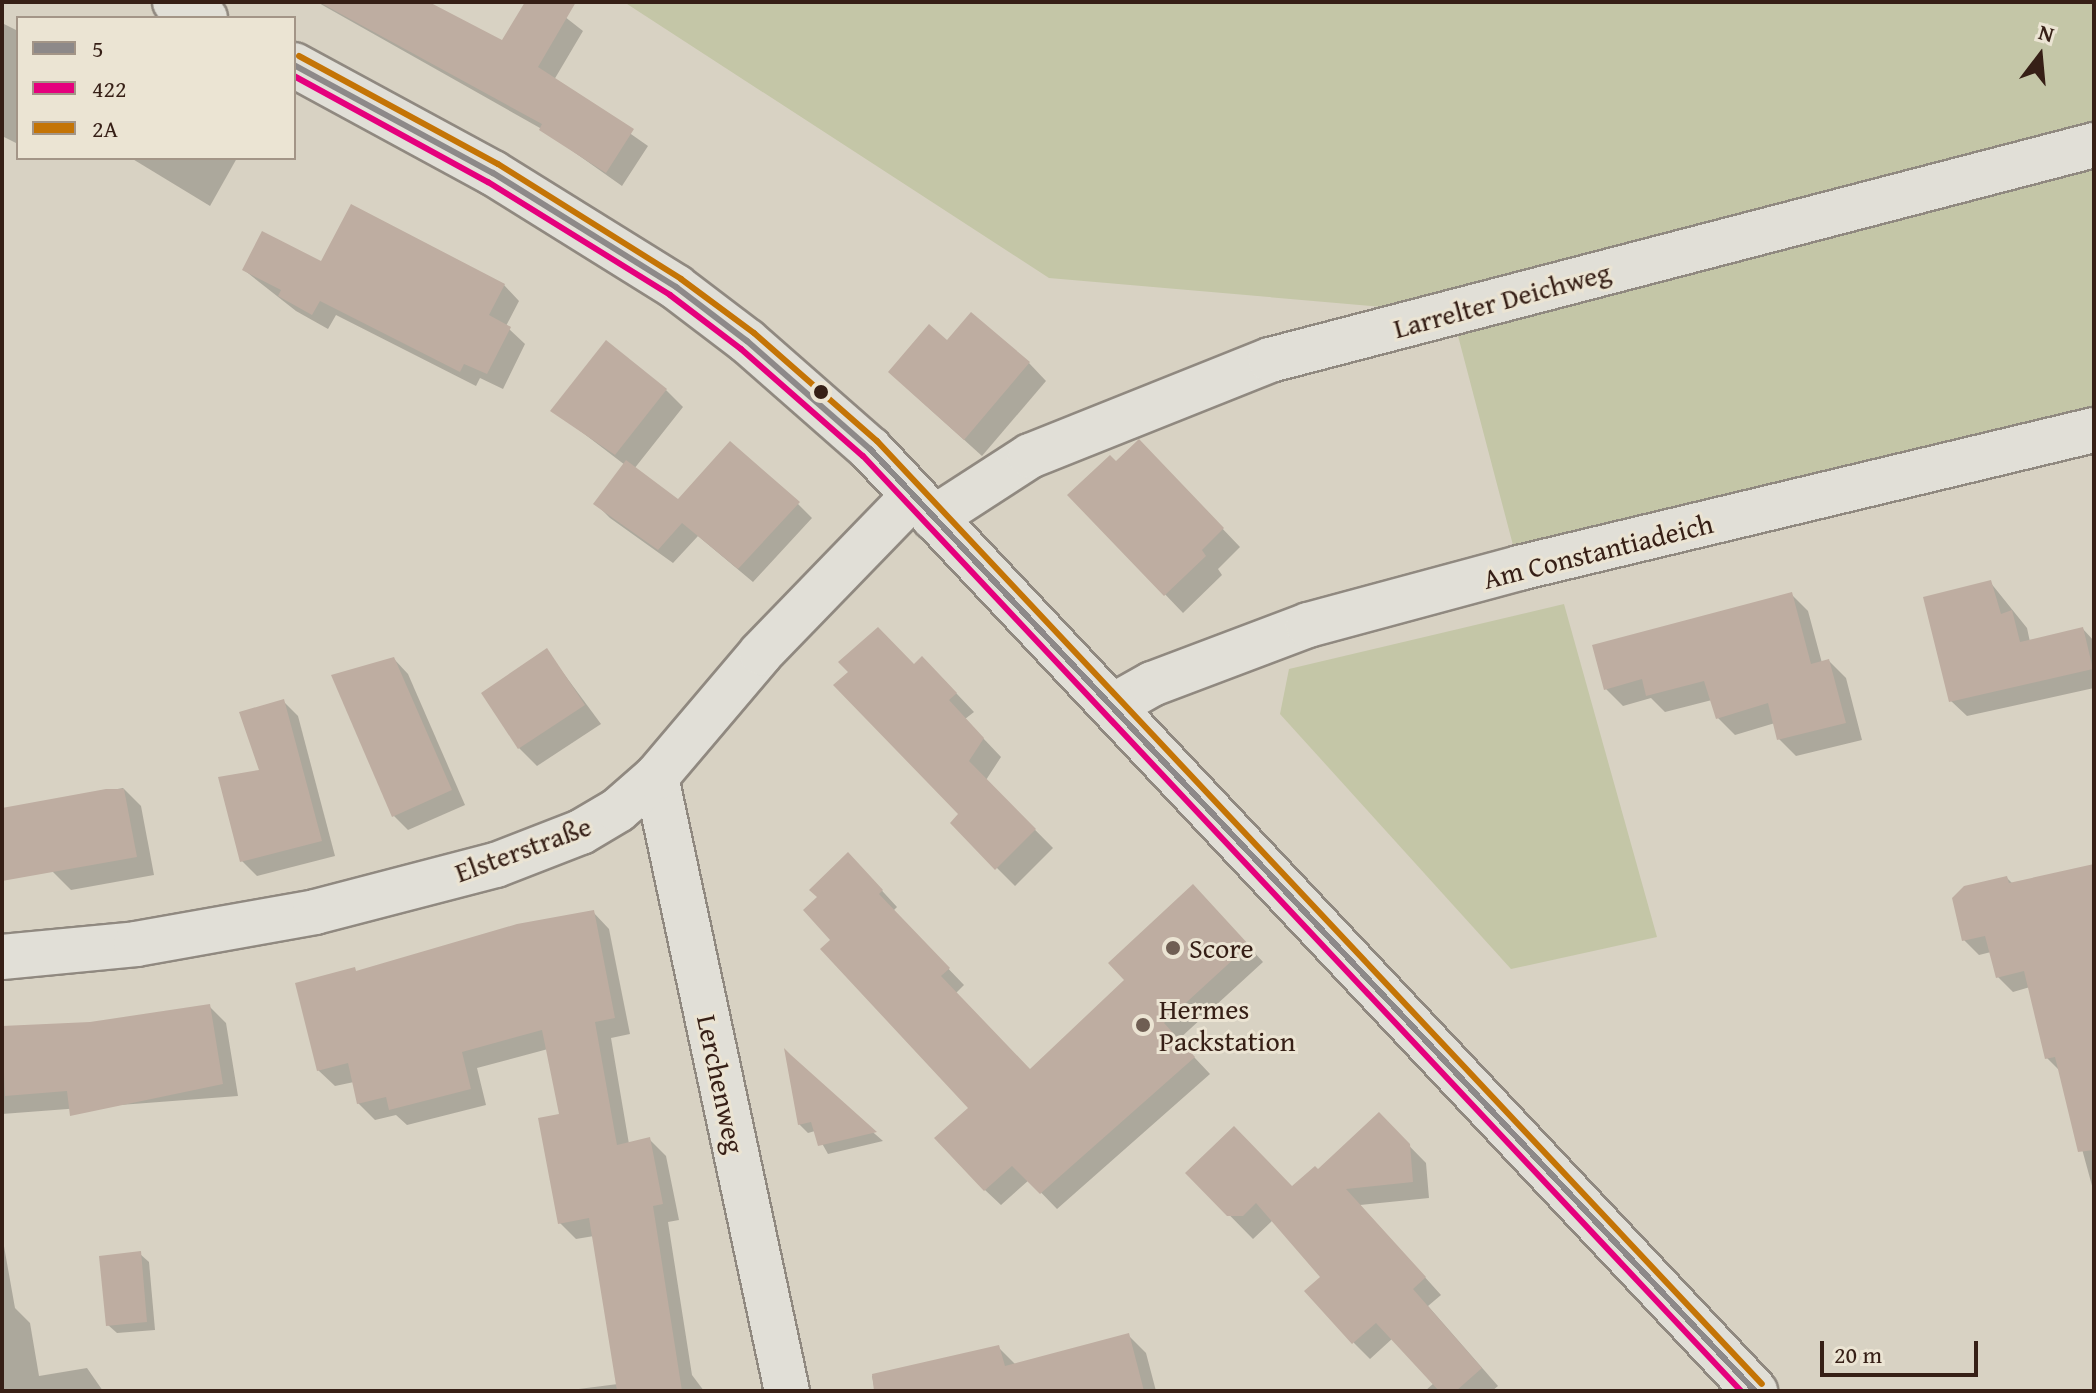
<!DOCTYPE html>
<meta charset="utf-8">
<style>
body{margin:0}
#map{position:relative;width:2096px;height:1393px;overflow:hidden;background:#d8d2c3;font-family:"Gentium Book Plus",serif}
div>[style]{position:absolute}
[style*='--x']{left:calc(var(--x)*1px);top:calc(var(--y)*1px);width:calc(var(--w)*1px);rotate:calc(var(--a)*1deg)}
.green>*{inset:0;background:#c4c6a7}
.shadow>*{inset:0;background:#0003}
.building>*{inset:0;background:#beada1}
.roads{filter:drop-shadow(2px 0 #908980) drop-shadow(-2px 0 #908980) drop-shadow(0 2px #908980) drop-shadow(0 -2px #908980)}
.street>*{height:44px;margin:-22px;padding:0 22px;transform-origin:22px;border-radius:22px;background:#e1dfd7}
.secondary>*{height:44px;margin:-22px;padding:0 22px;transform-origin:22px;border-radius:22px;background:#e1dfd7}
.bus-1>*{height:6px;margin:-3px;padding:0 3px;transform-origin:3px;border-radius:3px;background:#8d8989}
.bus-2>*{height:6px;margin:-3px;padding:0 3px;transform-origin:3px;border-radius:3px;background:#e5007d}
.bus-3>*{height:6px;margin:-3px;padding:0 3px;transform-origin:3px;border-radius:3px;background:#c47406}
.dots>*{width:22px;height:22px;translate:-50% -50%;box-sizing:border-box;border:4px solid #ebe4d3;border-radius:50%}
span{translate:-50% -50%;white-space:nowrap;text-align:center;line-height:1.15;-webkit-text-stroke:6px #ebe4d3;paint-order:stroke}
.street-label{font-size:28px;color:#361f16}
.poi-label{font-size:28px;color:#361f16}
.left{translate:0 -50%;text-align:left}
.frame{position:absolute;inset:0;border:4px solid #361f16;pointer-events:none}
.legend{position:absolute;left:16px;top:16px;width:280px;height:144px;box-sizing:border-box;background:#ebe4d3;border:2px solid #a39587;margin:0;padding:10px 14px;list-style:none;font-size:24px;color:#361f16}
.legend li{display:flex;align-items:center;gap:16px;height:40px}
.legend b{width:40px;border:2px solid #a39587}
.north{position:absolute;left:2000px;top:16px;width:80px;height:80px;-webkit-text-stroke:6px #ebe4d3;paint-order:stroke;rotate:16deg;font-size:22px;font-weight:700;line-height:32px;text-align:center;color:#361f16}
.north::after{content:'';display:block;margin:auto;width:28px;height:36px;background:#361f16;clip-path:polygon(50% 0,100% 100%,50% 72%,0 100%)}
.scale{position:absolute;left:1820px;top:1341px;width:158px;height:36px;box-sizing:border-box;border:4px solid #361f16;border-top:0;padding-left:10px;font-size:24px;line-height:28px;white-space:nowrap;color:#361f16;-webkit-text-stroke:6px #ebe4d3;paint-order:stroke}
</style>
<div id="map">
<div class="green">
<div style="clip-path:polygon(624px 2px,2094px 2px,2094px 430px,1519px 568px,1452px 313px,1049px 278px)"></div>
<div style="clip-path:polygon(1564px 604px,1657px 937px,1511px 969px,1280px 714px,1289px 669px)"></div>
</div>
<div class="shadow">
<div style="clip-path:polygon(317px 2px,425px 2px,503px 43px,527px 2px,546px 2px,583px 31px,554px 80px,648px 146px,622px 186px,540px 128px)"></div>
<div style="clip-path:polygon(2px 23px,18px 31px,18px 144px,2px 136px)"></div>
<div style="clip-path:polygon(131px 158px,237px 158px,210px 206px)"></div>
<div style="clip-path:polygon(322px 263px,504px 285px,519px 301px,506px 326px,525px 344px,503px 389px,480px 378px,476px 386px,336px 315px,328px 329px,296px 311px,244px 270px)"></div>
<div style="clip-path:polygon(947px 342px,1029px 363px,1046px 381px,982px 456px,909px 390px)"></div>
<div style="clip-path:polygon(666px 390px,683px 407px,634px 469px,679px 502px,798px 504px,812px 518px,753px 582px,698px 536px,673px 563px,610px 518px,596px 504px,625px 465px,553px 410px)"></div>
<div style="clip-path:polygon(1157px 460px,1240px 547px,1218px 569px,1222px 575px,1183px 613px,1070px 495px,1116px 464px)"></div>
<div style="clip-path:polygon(1990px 582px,2027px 628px,2030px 642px,2083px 629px,2094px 641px,2094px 688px,1967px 716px,1951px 701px)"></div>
<div style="clip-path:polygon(1791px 594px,1808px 611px,1822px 663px,1829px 661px,1846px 678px,1862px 740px,1796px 756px,1779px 739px,1775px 723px,1735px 735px,1718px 718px,1712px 700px,1665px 712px,1651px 698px,1623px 706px,1606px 689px)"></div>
<div style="clip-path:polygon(547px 651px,601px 724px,537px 766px,519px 748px)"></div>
<div style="clip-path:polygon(394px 659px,408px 674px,465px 805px,408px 830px,393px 815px)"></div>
<div style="clip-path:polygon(914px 667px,940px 676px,974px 712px,965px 719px,1001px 757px,986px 780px,1053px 848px,1015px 886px,952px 823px,961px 814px)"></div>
<div style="clip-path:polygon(283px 701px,298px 716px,335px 856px,257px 876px,242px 861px)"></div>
<div style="clip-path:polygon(123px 788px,141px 806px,154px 875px,71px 890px,53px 872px,41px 803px)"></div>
<div style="clip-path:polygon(2094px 866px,2094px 1193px,2061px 1072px,2047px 1058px,2030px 987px,2013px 992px,1998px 977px,1991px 952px,1979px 955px,1964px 940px,2007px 878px,2013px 884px)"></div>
<div style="clip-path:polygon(863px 870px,897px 907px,893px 911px,964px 985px,956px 993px,1030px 1071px,1209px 903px,1263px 962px,1178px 1040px,1210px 1074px,1057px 1209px,1029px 1180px,1001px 1205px,985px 1190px,970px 1108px,833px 940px)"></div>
<div style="clip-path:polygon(593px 912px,609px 929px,630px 1034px,611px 1038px,629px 1144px,650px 1140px,666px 1156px,679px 1220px,668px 1222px,692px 1375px,704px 1391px,563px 1391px,618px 1384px,594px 1236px,576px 1239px,560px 1223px,562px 1115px,548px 1049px,477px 1068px,486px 1105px,407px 1125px,396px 1115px,375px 1120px,358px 1103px,354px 1082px,335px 1086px,318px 1070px,357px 973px)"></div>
<div style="clip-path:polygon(209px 1006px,226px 1023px,238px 1096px,2px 1114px,2px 1049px,6px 1060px,90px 1024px)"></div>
<div style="clip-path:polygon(787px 1053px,875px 1134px,883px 1141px,828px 1154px,815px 1131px,808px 1133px,799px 1124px)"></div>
<div style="clip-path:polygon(1379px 1115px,1426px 1163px,1429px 1198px,1360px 1205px,1441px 1295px,1428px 1306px,1498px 1386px,1492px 1391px,1425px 1391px,1434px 1383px,1393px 1338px,1370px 1359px,1354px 1343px,1323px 1277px,1273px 1220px,1253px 1239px,1188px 1173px,1293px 1189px,1319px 1172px)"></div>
<div style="clip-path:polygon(2px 1235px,15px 1308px,30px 1323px,39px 1376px,87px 1368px,103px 1391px,2px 1391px)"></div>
<div style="clip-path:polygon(140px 1254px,149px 1262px,155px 1330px,117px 1333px,108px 1325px)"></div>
<div style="clip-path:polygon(1128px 1335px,1146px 1353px,1156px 1391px,875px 1391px,872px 1376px,998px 1347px,1016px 1365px)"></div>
</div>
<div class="building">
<div style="clip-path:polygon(319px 2px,429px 2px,502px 40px,525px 2px,576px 2px,538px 67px,634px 129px,606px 173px,539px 130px,542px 124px)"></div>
<div style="clip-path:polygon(351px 204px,505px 284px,489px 315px,511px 327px,487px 374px,464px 364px,460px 372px,320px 301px,312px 315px,278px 296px,281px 290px,242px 270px,262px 231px,321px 261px)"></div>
<div style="clip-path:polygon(971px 312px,1030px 362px,964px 440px,888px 372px,929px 324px,947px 340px)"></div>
<div style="clip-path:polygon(606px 340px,667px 389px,615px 455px,550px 411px)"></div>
<div style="clip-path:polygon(1139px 439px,1224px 528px,1202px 550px,1206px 556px,1164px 596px,1067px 495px,1110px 455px,1116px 461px)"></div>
<div style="clip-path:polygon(730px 441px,800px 502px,738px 569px,682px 523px,658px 550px,593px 504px,626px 460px,678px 499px)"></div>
<div style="clip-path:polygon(1991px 580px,2001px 614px,2012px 610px,2020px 642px,2083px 627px,2093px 669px,1949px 702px,1923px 597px)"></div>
<div style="clip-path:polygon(1792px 592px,1811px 664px,1829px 659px,1846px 723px,1777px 740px,1768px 703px,1716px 719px,1704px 681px,1646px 696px,1642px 679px,1604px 690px,1592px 645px)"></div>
<div style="clip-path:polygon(878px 627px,914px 664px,922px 656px,957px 693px,949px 700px,984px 738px,969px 761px,1036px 829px,995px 870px,950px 823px,958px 814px,833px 685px,848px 672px,838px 662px)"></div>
<div style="clip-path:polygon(547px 648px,585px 705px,518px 749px,481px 693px)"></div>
<div style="clip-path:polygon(394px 657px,452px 790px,392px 817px,331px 675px)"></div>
<div style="clip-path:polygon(284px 699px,322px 841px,240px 862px,218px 777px,259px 770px,239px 712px)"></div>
<div style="clip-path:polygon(106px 789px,124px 789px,137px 857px,2px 881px,2px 808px)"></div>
<div style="clip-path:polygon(848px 852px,883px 890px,879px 894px,950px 968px,941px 976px,1030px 1069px,1124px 980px,1108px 963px,1193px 884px,1249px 945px,1164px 1023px,1195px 1057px,1040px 1194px,1012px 1166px,984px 1191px,934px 1138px,968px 1108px,820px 949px,830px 940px,803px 910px,817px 897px,809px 890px)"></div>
<div style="clip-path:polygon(2094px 864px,2094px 1150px,2078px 1152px,2055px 1057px,2045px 1059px,2024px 971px,1996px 978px,1985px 936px,1962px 941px,1952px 898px,1964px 886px,2007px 876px,2009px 883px)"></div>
<div style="clip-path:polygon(594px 910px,615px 1018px,595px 1022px,617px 1145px,650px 1137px,663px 1204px,653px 1206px,682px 1391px,617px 1391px,589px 1218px,558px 1224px,538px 1118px,559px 1114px,542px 1030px,462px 1052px,471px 1089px,389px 1110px,386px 1097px,357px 1104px,348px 1063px,317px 1071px,295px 983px,355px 967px,356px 971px,517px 924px)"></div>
<div style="clip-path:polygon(210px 1004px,223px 1084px,70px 1116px,67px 1091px,5px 1096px,2px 1026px,90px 1022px)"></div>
<div style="clip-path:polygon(784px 1048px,791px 1055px,877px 1132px,818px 1146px,811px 1122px,798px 1125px)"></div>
<div style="clip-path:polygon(1379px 1112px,1410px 1144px,1413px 1182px,1346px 1189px,1426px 1277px,1413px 1289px,1482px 1368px,1456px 1391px,1439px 1391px,1376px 1323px,1352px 1344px,1304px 1291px,1320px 1277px,1256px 1203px,1243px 1216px,1227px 1216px,1185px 1173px,1234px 1126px,1292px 1186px,1315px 1166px,1318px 1169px)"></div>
<div style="clip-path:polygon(141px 1251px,147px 1322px,106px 1326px,99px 1256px)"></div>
<div style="clip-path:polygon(1129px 1333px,1144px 1391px,874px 1391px,872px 1374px,999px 1345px,1005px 1366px)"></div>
</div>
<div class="roads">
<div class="street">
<div style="--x:934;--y:518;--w:114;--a:-32.9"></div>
<div style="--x:1030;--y:456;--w:258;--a:-21.8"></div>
<div style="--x:1270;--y:360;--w:852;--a:-14.62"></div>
<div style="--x:1113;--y:706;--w:45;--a:-29.4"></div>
<div style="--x:1152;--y:684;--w:167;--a:-20.7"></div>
<div style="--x:1308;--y:625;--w:219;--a:-15.1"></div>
<div style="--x:1519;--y:568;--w:591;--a:-13.5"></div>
<div style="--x:656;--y:777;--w:628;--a:77.96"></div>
<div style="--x:2;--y:957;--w:135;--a:-5.5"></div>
<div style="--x:136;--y:944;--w:182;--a:-10.1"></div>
<div style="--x:315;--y:912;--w:187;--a:-14.6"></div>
<div style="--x:496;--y:865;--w:91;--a:-21.2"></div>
<div style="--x:581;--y:832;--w:43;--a:-30.7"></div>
<div style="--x:618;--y:810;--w:50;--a:-41"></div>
<div style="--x:656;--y:777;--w:162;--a:-49.7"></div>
<div style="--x:761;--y:653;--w:219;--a:-45.9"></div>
</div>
<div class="secondary">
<div style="--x:175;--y:2;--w:34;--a:28"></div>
<div style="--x:294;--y:65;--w:226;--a:28.5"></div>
<div style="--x:493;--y:173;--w:216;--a:31.9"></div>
<div style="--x:676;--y:287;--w:89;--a:37.3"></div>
<div style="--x:747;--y:341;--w:164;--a:41.3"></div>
<div style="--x:870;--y:449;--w:1293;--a:46.79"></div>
</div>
</div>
<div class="bus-1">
<div style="--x:294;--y:65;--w:226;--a:28.5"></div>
<div style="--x:493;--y:173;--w:216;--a:31.9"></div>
<div style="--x:676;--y:287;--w:89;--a:37.3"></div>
<div style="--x:747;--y:341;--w:164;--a:41.3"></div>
<div style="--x:870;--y:449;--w:1293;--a:46.79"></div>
</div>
<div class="bus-2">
<div style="--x:294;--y:76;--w:221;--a:28.7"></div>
<div style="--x:488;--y:182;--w:214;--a:31.8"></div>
<div style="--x:670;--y:295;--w:89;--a:37.3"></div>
<div style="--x:741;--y:349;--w:162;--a:41.3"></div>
<div style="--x:863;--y:456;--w:1283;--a:46.8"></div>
</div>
<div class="bus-3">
<div style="--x:299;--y:56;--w:226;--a:28.5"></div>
<div style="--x:498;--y:164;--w:216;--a:32.1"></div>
<div style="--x:681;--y:279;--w:91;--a:36.5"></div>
<div style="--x:754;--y:333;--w:164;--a:41.3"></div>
<div style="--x:877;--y:441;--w:1293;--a:46.82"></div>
</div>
<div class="dots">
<div style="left:821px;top:392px;background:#361f16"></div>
<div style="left:1173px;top:948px;background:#6f5e53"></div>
<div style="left:1143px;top:1025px;background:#6f5e53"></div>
</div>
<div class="street-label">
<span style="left:1502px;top:300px;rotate:-15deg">Larrelter Deichweg</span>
<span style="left:1598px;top:551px;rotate:-14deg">Am Constantiadeich</span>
<span style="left:523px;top:849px;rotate:-20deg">Elsterstraße</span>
<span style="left:721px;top:1084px;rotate:78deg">Lerchenweg</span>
</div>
<div class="poi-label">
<span class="left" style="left:1189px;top:948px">Score</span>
<span class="left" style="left:1159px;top:1025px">Hermes<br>Packstation</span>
</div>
<div class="frame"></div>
<ul class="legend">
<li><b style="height:10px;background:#8d8989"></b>5</li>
<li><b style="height:10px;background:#e5007d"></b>422</li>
<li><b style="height:10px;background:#c47406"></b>2A</li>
</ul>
<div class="north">N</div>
<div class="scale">20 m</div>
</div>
